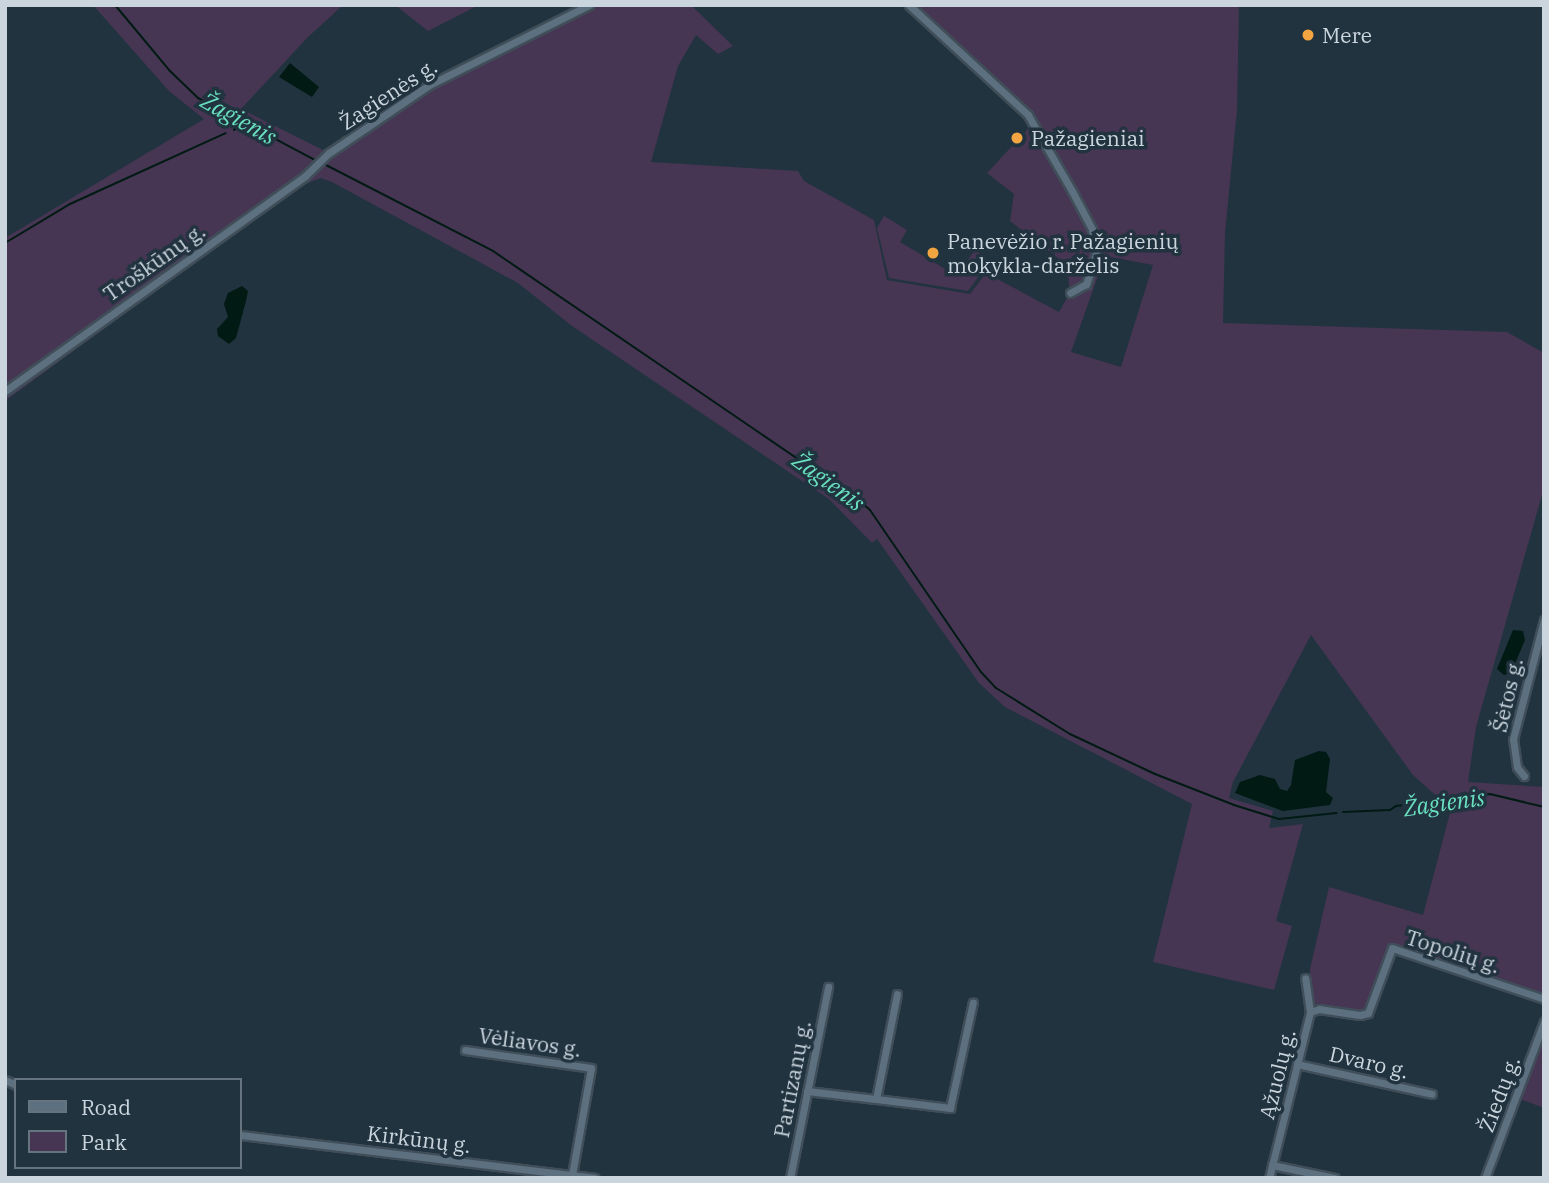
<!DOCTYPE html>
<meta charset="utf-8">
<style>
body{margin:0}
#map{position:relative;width:1549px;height:1183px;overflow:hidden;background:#21333f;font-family:"IBM Plex Serif",serif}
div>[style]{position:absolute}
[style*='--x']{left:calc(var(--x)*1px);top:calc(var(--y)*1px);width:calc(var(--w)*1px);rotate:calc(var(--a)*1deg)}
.green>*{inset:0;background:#463553}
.water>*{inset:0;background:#011a13}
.stream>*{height:2px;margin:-1px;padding:0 1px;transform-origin:1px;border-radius:1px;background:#011a13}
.roads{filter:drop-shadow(2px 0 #404e59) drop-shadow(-2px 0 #404e59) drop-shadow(0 2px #404e59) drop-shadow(0 -2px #404e59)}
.minor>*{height:7px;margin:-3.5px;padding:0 3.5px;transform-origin:3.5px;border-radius:3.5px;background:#5d707f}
.dots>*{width:19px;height:19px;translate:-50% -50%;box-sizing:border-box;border:4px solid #21333f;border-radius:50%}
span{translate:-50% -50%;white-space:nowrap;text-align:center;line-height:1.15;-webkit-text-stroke:7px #21333f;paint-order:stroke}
.poi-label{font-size:21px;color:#cad5dd}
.left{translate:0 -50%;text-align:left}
.street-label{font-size:21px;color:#cad5dd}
.water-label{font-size:23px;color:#69e1c0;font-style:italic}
.frame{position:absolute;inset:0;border:7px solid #cad5dd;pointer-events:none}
.legend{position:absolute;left:14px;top:1078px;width:228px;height:91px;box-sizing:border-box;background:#21333f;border:2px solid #65747e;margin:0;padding:9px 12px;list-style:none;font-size:21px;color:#cad5dd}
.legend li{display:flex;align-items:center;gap:14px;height:35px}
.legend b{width:35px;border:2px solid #65747e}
</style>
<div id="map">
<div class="green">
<div style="clip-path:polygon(evenodd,93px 5px,343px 5px,307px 38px,241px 109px,329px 153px,437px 83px,592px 5px,691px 5px,733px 46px,718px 54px,696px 35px,678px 66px,651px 162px,798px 171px,804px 181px,874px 220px,887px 280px,970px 294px,986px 273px,1059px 312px,1070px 293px,1067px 265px,1010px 221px,1014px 194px,987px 173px,1028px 129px,1031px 120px,984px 74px,992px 74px,915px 5px,1239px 5px,1237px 110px,1225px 233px,1223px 323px,1507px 332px,1544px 353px,1544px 488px,1476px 727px,1468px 782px,1544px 787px,1544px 997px,1390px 943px,1364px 1010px,1355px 1012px,1310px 1003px,1310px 969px,1329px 887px,1423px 915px,1451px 809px,1413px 775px,1311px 635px,1233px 782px,1229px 798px,1273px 811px,1269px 828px,1303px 824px,1276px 921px,1292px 926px,1274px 990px,1153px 962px,1192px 804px,1005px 707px,979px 683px,877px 539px,872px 543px,829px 499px,572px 326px,518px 283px,332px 182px,321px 178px,297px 187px,5px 401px,5px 238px,204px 119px,169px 91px,93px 5px,1105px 256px,1153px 265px,1121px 367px,1071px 352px,1105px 256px)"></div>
<div style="clip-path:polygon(395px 5px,479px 5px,428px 31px)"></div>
<div style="clip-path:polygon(884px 216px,907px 230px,900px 242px,957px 276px,976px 248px,987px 265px,968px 291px,889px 278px,877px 228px)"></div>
<div style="clip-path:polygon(1544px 1022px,1544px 1108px,1517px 1098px)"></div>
</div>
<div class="water">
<div style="clip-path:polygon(290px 63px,319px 87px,312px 97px,279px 77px)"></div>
<div style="clip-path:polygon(242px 286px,248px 291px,246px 301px,236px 338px,229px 344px,218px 336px,217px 329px,228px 317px,224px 304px,228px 293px)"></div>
<div style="clip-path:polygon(1513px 630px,1523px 631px,1525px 640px,1511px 673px,1504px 675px,1497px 669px)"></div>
<div style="clip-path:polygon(1319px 751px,1326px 752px,1330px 759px,1326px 792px,1333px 798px,1330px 805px,1283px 811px,1235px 793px,1240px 782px,1260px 775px,1275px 779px,1280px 789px,1287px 791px,1291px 785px,1295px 760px)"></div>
</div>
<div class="stream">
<div style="--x:115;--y:5;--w:86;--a:50.2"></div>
<div style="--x:170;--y:71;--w:39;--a:44"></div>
<div style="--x:198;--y:98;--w:132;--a:27.9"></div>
<div style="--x:234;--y:130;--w:10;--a:-45"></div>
<div style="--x:324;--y:164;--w:190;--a:27.2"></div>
<div style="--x:493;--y:251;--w:440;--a:34.3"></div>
<div style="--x:857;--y:499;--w:17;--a:40"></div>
<div style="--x:870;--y:510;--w:196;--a:55.6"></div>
<div style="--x:981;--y:672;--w:22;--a:47"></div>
<div style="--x:996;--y:688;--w:87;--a:31.9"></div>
<div style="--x:1070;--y:734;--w:94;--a:25.2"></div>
<div style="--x:1155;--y:774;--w:85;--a:21.4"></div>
<div style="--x:1234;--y:805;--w:47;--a:17.3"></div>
<div style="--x:1279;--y:819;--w:58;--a:-5.9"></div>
<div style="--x:5;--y:243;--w:76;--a:-31"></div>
<div style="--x:70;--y:204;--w:171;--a:-24.5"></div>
<div style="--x:1343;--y:812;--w:47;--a:-2.4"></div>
<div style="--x:1390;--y:810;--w:7;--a:-34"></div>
<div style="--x:1396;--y:806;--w:95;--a:-7.3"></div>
<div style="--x:1490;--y:794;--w:56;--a:13.5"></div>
</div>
<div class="roads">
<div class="minor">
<div style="--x:909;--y:5;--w:162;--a:42.7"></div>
<div style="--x:1028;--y:115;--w:88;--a:59.9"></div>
<div style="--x:1072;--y:191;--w:43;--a:62.2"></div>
<div style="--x:1092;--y:229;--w:25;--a:81"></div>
<div style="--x:1096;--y:254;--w:32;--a:108"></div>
<div style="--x:1086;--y:284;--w:18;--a:151"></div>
<div style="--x:5;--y:391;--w:369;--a:-35.6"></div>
<div style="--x:305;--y:176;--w:33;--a:-44"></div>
<div style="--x:329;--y:153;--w:121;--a:-34.2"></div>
<div style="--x:429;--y:85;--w:179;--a:-26.6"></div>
<div style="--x:1524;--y:776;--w:11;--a:-128"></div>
<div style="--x:1517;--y:767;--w:28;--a:-98"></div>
<div style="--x:1513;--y:739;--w:123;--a:-75.4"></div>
<div style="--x:1310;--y:1012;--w:9;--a:-18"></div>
<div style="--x:1319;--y:1009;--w:41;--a:8.3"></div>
<div style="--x:1360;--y:1015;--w:8;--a:-14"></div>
<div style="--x:1368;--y:1013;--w:69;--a:-69.7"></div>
<div style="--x:1392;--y:948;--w:160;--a:18.5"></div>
<div style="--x:465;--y:1050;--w:127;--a:8.1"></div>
<div style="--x:591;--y:1068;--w:109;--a:100.1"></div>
<div style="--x:1297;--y:1064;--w:138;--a:12.5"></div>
<div style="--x:5;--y:1080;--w:12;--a:24"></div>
<div style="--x:807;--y:1091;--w:69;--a:6.6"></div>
<div style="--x:876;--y:1099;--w:107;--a:-78.7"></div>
<div style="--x:876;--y:1099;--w:75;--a:6.9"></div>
<div style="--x:950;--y:1108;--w:108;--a:-77.8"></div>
<div style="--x:240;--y:1135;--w:357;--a:6.9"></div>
<div style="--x:1272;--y:1165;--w:64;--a:11.7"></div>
<div style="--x:790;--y:1178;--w:195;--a:-78.7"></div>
<div style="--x:1269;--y:1178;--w:171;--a:-76.1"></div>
<div style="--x:1310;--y:1012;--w:34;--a:-98"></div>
<div style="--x:1485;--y:1178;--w:167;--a:-69.3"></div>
</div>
</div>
<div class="dots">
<div style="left:1308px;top:35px;background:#f2a541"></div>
<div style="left:1017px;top:138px;background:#f2a541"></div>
<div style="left:933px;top:253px;background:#f2a541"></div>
</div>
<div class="poi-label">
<span class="left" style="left:1322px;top:35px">Mere</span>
<span class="left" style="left:1031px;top:138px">Pažagieniai</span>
<span class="left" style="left:947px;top:253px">Panevėžio r. Pažagienių<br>mokykla-darželis</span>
</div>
<div class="street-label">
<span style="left:388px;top:94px;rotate:-33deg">Žagienės g.</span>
<span style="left:154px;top:262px;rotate:-35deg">Troškūnų g.</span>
<span style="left:1507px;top:695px;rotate:-77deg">Šėtos g.</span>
<span style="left:1453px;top:951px;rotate:18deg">Topolių g.</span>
<span style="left:530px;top:1042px;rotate:8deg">Vėliavos g.</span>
<span style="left:1369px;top:1062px;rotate:13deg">Dvaro g.</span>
<span style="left:1277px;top:1074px;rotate:-76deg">Ąžuolų g.</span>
<span style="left:792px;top:1079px;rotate:-79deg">Partizanų g.</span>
<span style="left:1499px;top:1094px;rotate:-69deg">Žiedų g.</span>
<span style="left:419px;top:1139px;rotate:7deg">Kirkūnų g.</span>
</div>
<div class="water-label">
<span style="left:239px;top:118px;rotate:29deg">Žagienis</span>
<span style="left:829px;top:481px;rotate:36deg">Žagienis</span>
<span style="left:1444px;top:802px;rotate:-8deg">Žagienis</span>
</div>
<div class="frame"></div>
<ul class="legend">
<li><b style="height:9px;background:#5d707f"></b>Road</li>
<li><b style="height:19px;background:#463553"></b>Park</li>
</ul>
</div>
